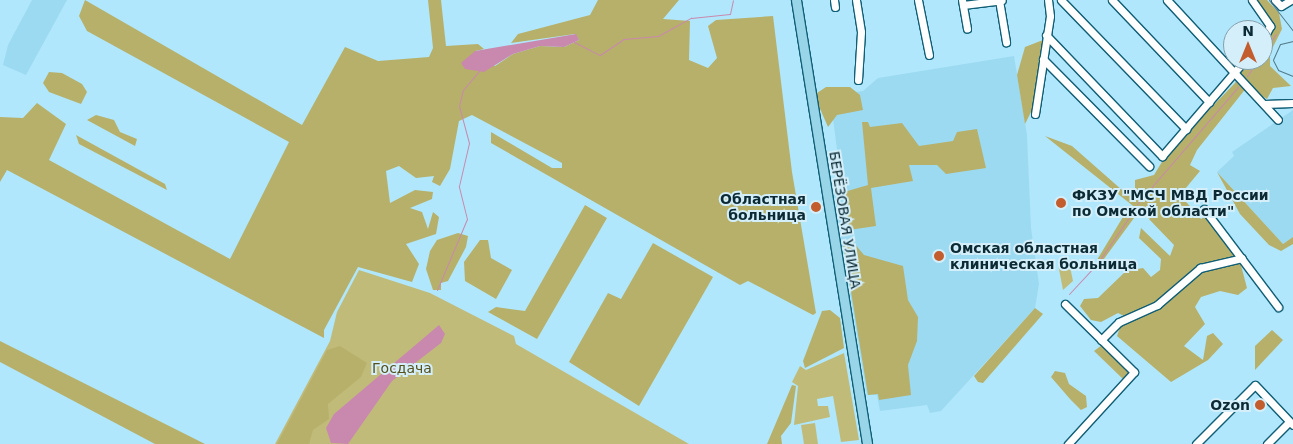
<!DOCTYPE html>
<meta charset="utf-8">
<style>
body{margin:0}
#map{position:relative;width:1293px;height:444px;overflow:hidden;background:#b0e7fc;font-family:"DejaVu Sans",sans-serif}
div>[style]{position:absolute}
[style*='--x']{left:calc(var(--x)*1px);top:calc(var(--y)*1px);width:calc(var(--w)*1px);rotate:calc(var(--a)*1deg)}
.built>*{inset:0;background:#9cdaf1}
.green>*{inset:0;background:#c1bb7a}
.forest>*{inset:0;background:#b7b06a}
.water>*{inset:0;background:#c989ae}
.stream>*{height:1px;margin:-0.5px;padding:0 0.5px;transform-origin:0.5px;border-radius:0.5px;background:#c989ae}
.roads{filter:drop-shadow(1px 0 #105e75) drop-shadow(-1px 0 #105e75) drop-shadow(0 1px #105e75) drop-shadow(0 -1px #105e75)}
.minor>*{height:7px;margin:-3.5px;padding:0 3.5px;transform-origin:3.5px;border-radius:3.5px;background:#fff}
.major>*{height:9px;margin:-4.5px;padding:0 4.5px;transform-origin:4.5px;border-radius:4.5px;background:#98d5e9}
.tram>*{height:1px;margin:-0.5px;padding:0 0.5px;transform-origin:0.5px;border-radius:0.5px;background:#517a88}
.dots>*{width:14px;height:14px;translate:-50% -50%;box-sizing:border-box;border:2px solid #d4effa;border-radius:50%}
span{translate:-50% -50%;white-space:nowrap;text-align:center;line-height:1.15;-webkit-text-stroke:4px #d4effa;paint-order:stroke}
.poi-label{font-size:14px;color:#0c2a34;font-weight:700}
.left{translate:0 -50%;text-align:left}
.right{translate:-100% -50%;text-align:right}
.street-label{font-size:14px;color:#0c2a34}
.park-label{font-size:14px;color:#56501b}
.north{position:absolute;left:1223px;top:20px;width:50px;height:50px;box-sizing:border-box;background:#d4effa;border:1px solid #84a0ab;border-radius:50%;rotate:0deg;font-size:14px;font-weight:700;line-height:20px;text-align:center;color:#0c2a34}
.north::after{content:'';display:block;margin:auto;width:18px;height:22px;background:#c35d2e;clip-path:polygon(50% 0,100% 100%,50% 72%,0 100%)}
</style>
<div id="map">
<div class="built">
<div style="clip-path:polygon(32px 0,67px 0,26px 75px,3px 65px,8px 45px)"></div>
<div style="clip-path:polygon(1014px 56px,1027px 135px,1031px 228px,1039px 284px,1035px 308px,941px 411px,930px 413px,927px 405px,880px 411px,877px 395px,867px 395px,832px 183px,841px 181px,830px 95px,863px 91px,878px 78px)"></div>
<div style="clip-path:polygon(1293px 110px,1293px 237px,1283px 244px,1217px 172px,1234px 156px,1232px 152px)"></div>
</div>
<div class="green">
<div style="clip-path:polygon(1069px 262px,1073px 281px,1063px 290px,1058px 264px)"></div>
<div style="clip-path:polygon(359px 270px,430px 293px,514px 336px,516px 344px,689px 444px,275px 444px,330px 341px,337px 312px)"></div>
<div style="clip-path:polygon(844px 353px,859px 440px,841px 442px,833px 396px,817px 399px,818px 406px,828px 406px,830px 417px,794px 425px,798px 386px,792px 382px,800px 366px,806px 370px)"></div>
<div style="clip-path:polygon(815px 423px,818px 444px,804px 444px,801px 425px)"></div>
</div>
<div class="forest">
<div style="clip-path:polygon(85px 0,302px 125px,345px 47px,378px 61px,429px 57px,433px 48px,428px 0,441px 0,446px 46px,478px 44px,484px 49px,475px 51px,495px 66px,513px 54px,540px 46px,564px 47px,579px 40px,575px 34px,511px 43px,518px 34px,590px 15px,598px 0,679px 0,663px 19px,690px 21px,689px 60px,708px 68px,717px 58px,708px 26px,716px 20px,773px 16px,792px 172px,816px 313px,813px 315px,748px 281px,740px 285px,491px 143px,491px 132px,552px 168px,562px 168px,562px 163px,472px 115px,459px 121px,450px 169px,440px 186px,432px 182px,434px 176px,416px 178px,399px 166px,386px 171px,390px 203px,415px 190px,433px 192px,432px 199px,410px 208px,422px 212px,428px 229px,433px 212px,439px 217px,436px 234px,406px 244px,419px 264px,412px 282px,358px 267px,324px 330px,324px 338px,7px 170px,0 182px,0 117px,23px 118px,37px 103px,66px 124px,49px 160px,230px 259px,289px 142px,87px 31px,79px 16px)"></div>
<div style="clip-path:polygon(1255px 0,1267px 0,1279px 13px,1282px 29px,1270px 53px,1270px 66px,1291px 86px,1273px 88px,1267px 99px,1247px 87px,1197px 150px,1190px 165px,1200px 171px,1180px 195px,1201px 219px,1207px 215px,1237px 250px,1247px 288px,1238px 295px,1220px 291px,1201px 297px,1195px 307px,1205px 324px,1184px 346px,1203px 360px,1207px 336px,1213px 333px,1223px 344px,1208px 360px,1171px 382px,1117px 336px,1124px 316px,1118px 313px,1101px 322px,1091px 320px,1080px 306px,1084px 299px,1098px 298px,1126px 271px,1143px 268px,1151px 277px,1160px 270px,1161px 259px,1139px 238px,1141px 228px,1170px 256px,1174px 245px,1147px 217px,1045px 136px,1072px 146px,1122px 190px,1135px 194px,1135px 180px,1154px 175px,1168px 152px,1235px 83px,1247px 60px,1263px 60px,1263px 41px,1270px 33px)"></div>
<div style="clip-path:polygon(1043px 40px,1035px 104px,1025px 124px,1017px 75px,1025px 47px)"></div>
<div style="clip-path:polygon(49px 72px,62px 73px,82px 84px,87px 92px,81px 104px,49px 92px,43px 83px)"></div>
<div style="clip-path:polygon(826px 87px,850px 87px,860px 95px,863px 110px,837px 115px,828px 127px,814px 95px)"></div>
<div style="clip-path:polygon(96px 115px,114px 120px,120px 132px,137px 139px,135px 146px,87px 120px)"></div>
<div style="clip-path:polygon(862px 122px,868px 122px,870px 127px,902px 123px,919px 146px,953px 141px,957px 132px,977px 129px,986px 168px,946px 174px,937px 165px,909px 165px,913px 181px,871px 188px,876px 226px,849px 230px,844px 192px,868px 185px)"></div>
<div style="clip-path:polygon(76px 135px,165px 184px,167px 190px,79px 144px)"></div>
<div style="clip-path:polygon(1217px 172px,1283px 244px,1293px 237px,1293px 244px,1281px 251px,1269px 245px,1240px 214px)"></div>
<div style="clip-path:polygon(585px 205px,607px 218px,537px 339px,488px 312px,496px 307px,525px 311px)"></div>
<div style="clip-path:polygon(1129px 207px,1134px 218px,1101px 263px,1097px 260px)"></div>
<div style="clip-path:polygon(458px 233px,468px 236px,466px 247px,448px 281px,441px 283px,441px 290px,433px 290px,426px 269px,430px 251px,437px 240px)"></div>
<div style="clip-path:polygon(480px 240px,488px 240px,491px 258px,512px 270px,496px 299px,465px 281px,464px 262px)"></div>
<div style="clip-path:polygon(853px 242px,864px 255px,903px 266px,908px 300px,918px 317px,917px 341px,908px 365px,911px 395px,879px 400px,878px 394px,868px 395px,843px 243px)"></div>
<div style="clip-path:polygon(653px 243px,713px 277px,639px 406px,569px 362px,608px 293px,621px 299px)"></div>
<div style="clip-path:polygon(1035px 308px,1043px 314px,983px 383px,978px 382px,974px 376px)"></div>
<div style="clip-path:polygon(830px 310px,840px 318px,844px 348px,805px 368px,803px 361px,822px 311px)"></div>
<div style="clip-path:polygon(1272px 330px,1283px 340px,1255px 370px,1255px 346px)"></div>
<div style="clip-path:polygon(0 341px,205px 444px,155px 444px,0 362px)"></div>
<div style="clip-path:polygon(1102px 345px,1131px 371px,1124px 380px,1094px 351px)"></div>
<div style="clip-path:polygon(340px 346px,367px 363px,361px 377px,328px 404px,329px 419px,313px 430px,309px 444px,277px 444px,327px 350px)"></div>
<div style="clip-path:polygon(1055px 371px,1065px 373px,1069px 384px,1086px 396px,1087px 407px,1081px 410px,1070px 399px,1051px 377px)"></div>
<div style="clip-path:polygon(792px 385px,796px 386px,791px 423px,781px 436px,782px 444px,767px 444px)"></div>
</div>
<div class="water">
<div style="clip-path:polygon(576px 34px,579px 40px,564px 47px,540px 46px,513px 54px,484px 72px,465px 69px,461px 63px,475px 51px)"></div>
<div style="clip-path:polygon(439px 325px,445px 334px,441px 343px,392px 381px,348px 444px,331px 443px,326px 428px,334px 414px)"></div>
</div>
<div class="stream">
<div style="--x:574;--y:42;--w:29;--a:27"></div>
<div style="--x:600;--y:55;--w:29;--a:-34"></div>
<div style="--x:624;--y:39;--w:34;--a:-5"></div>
<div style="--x:658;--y:36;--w:38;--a:-29"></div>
<div style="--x:691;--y:18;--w:39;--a:-6"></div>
<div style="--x:730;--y:14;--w:14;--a:-78"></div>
<div style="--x:1263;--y:53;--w:23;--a:-56"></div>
<div style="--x:1247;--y:76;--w:19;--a:-55"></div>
<div style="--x:1137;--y:204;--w:155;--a:-49.2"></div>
<div style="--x:1099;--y:261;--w:58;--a:-55.5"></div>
<div style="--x:437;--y:290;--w:77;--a:-67.1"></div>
<div style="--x:467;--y:219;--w:34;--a:-104"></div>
<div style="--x:459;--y:186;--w:44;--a:-76.9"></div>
<div style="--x:469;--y:143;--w:38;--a:-105"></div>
<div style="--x:459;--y:106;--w:16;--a:-76"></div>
<div style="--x:463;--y:90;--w:25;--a:-50"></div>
<div style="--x:1069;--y:294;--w:38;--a:-47"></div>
</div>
<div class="roads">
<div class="minor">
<div style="--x:834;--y:0;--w:7;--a:82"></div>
<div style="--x:856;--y:0;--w:32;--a:81"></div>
<div style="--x:861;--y:32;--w:48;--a:93.6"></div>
<div style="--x:918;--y:0;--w:56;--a:78.7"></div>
<div style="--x:962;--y:0;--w:29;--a:80"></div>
<div style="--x:999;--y:0;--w:43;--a:80.5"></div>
<div style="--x:1061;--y:0;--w:180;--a:45.9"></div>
<div style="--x:1112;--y:0;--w:141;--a:46.4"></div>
<div style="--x:1167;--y:0;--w:163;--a:47.2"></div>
<div style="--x:1252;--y:0;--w:32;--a:55"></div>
<div style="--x:1270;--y:26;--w:15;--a:118"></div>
<div style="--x:1275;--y:0;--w:8;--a:45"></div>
<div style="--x:1281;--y:6;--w:12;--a:-31"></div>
<div style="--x:963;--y:5;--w:39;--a:-7"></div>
<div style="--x:1046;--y:35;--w:168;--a:46.2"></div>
<div style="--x:1162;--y:156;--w:127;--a:-49.2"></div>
<div style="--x:1043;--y:59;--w:151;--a:45.3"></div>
<div style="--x:1264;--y:104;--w:29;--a:-2"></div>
<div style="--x:1035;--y:114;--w:99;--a:-81.3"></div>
<div style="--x:1050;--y:16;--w:16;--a:-97"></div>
<div style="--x:1204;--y:209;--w:123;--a:52.9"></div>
<div style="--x:1065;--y:304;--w:97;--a:44.6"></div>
<div style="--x:1134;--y:372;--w:98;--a:132.5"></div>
<div style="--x:1101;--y:340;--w:25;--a:-45"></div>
<div style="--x:1119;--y:322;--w:42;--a:-24.1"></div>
<div style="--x:1157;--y:305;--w:57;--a:-40.7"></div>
<div style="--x:1200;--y:268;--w:43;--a:-13.4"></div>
<div style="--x:1196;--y:444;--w:83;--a:-45"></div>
<div style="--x:1255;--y:385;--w:55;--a:46.5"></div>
<div style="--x:1267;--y:444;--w:31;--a:-45"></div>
</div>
<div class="major">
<div style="--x:796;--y:0;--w:450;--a:80.9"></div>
</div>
</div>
<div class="tram">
<div style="--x:1269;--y:0;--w:39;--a:52"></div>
<div style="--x:1293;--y:41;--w:13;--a:167"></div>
<div style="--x:1280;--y:44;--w:17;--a:114"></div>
<div style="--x:1273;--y:60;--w:11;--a:63"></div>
<div style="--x:1278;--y:70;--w:16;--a:22"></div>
</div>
<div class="dots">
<div style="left:1061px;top:203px;background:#c35d2e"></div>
<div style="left:816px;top:207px;background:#c35d2e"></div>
<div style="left:939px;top:256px;background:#c35d2e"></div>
<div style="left:1260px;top:405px;background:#c35d2e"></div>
</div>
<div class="poi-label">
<span class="left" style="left:1072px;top:203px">ФКЗУ "МСЧ МВД России<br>по Омской области"</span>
<span class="right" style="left:806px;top:207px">Областная<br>больница</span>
<span class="left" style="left:950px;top:256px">Омская областная<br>клиническая больница</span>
<span class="right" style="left:1250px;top:405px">Ozon</span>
</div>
<div class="street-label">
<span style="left:845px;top:220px;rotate:81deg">БЕРЁЗОВАЯ УЛИЦА</span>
</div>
<div class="park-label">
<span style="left:402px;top:368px">Госдача</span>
</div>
<div class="north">N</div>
</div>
